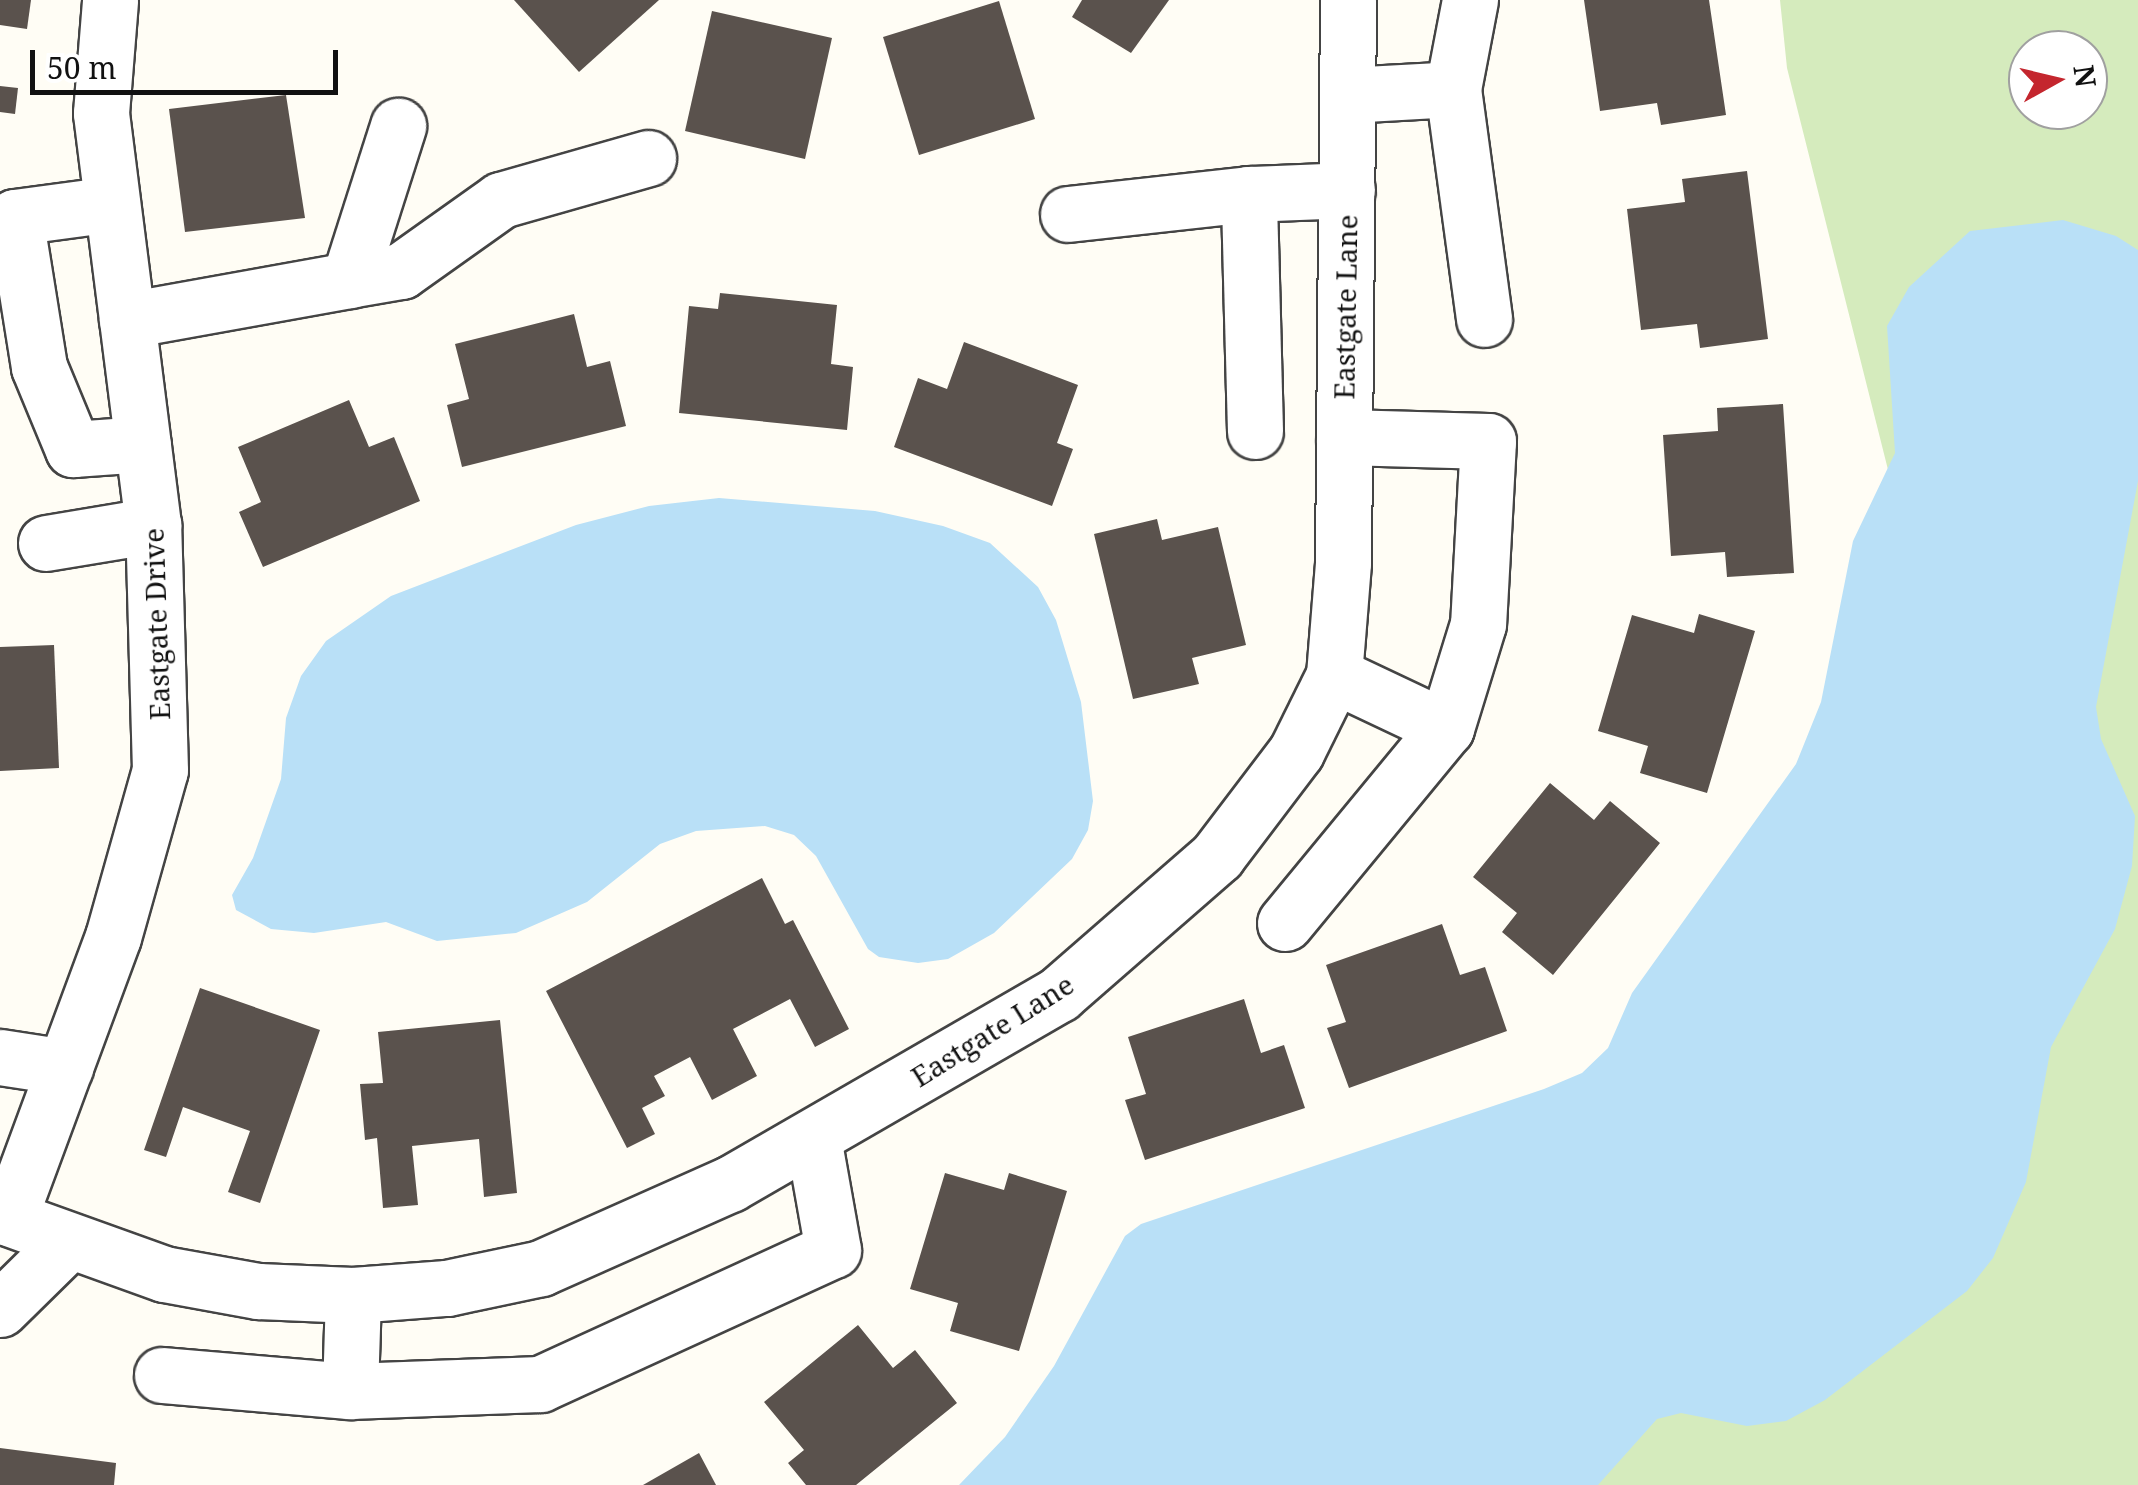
<!DOCTYPE html>
<style>
body{margin:0}
#map{position:relative;width:2138px;height:1485px;overflow:hidden;background:#fffdf5;font-family:"Noto Serif",serif}
div>[style]{position:absolute}
[style*='--x']{left:calc(var(--x)*1px);top:calc(var(--y)*1px);width:calc(var(--w)*1px);rotate:calc(var(--a)*1deg)}
.green>*{inset:0;background:#d5ebbd}
.water>*{inset:0;background:#b9e0f7}
.building>*{inset:0;background:#5a524d}
.roads{filter:drop-shadow(2px 0 #444) drop-shadow(-2px 0 #444) drop-shadow(0 2px #444) drop-shadow(0 -2px #444)}
.minor>*{height:55px;margin:-27.5px;padding:0 27.5px;transform-origin:27.5px;border-radius:27.5px;background:#fff}
span{translate:-50% -50%;white-space:nowrap;text-align:center;line-height:1.15;-webkit-text-stroke:10px #fff;paint-order:stroke}
.street-label{font-size:28px;color:#111}
.north{position:absolute;left:2008px;top:30px;width:100px;height:100px;box-sizing:border-box;background:#fff;border:2px solid #a0a0a0;border-radius:50%;rotate:82deg;font-size:28px;font-weight:700;line-height:40px;text-align:center;color:#111}
.north::after{content:'';display:block;margin:auto;width:35px;height:45px;background:#c4262e;clip-path:polygon(50% 0,100% 100%,50% 72%,0 100%)}
.scale{position:absolute;left:30px;top:50px;width:308px;height:45px;box-sizing:border-box;border:5px solid #111;border-top:0;padding-left:12px;font-size:30px;line-height:35px;white-space:nowrap;color:#111;-webkit-text-stroke:8px #fff;paint-order:stroke}
</style>
<div id="map">
<div class="green">
<div style="clip-path:polygon(evenodd,1780px 0,2138px 0,2138px 1485px,1376px 1485px,1920px 597px,1787px 68px,1780px 0,2028px 50px,2088px 50px,2088px 110px,2028px 110px,2028px 50px)"></div>
</div>
<div class="water">
<div style="clip-path:polygon(2063px 220px,2116px 236px,2138px 250px,2138px 481px,2096px 707px,2101px 739px,2135px 816px,2132px 866px,2115px 929px,2051px 1047px,2026px 1182px,1993px 1258px,1967px 1291px,1825px 1400px,1786px 1421px,1747px 1426px,1681px 1413px,1657px 1419px,1598px 1485px,959px 1485px,1005px 1437px,1054px 1366px,1125px 1236px,1141px 1224px,1544px 1089px,1582px 1073px,1608px 1048px,1632px 993px,1796px 764px,1821px 702px,1853px 541px,1895px 453px,1887px 326px,1909px 287px,1970px 231px)"></div>
<div style="clip-path:polygon(719px 498px,875px 511px,943px 526px,990px 543px,1038px 587px,1056px 620px,1081px 702px,1093px 801px,1088px 830px,1072px 859px,994px 933px,948px 959px,918px 963px,879px 957px,868px 949px,816px 856px,794px 835px,765px 826px,696px 831px,660px 844px,587px 902px,516px 933px,437px 941px,386px 922px,314px 933px,271px 929px,236px 910px,232px 895px,253px 858px,281px 779px,286px 718px,301px 676px,326px 641px,391px 596px,576px 525px,649px 506px)"></div>
</div>
<div class="building">
<div style="clip-path:polygon(0 0,31px 0,27px 29px,0 25px)"></div>
<div style="clip-path:polygon(514px 0,659px 0,579px 72px)"></div>
<div style="clip-path:polygon(1082px 0,1169px 0,1131px 53px,1072px 17px)"></div>
<div style="clip-path:polygon(1584px 0,1709px 0,1726px 115px,1661px 125px,1657px 103px,1600px 111px)"></div>
<div style="clip-path:polygon(999px 1px,1035px 119px,919px 155px,883px 37px)"></div>
<div style="clip-path:polygon(712px 11px,832px 38px,805px 159px,685px 131px)"></div>
<div style="clip-path:polygon(0 86px,18px 88px,15px 114px,0 112px)"></div>
<div style="clip-path:polygon(286px 95px,305px 218px,185px 232px,169px 109px)"></div>
<div style="clip-path:polygon(1747px 171px,1768px 339px,1700px 348px,1697px 324px,1641px 330px,1627px 209px,1685px 202px,1682px 179px)"></div>
<div style="clip-path:polygon(720px 293px,837px 305px,831px 364px,853px 367px,847px 430px,679px 413px,689px 306px,718px 309px)"></div>
<div style="clip-path:polygon(574px 314px,587px 367px,610px 361px,626px 426px,462px 467px,447px 405px,469px 399px,455px 344px)"></div>
<div style="clip-path:polygon(964px 342px,1078px 385px,1057px 443px,1073px 449px,1052px 506px,894px 447px,918px 378px,947px 389px)"></div>
<div style="clip-path:polygon(349px 400px,369px 447px,394px 437px,420px 501px,263px 567px,239px 512px,261px 502px,238px 447px)"></div>
<div style="clip-path:polygon(1783px 404px,1794px 573px,1727px 577px,1725px 552px,1671px 556px,1663px 435px,1718px 431px,1717px 408px)"></div>
<div style="clip-path:polygon(1157px 519px,1162px 540px,1218px 527px,1246px 645px,1192px 658px,1199px 684px,1133px 699px,1094px 534px)"></div>
<div style="clip-path:polygon(1699px 614px,1755px 631px,1707px 793px,1640px 773px,1648px 746px,1598px 731px,1632px 615px,1694px 633px)"></div>
<div style="clip-path:polygon(54px 645px,59px 768px,0 771px,0 647px)"></div>
<div style="clip-path:polygon(1550px 783px,1594px 820px,1610px 801px,1660px 843px,1553px 975px,1502px 932px,1517px 913px,1473px 877px)"></div>
<div style="clip-path:polygon(762px 878px,785px 924px,793px 920px,849px 1029px,815px 1047px,790px 999px,733px 1029px,757px 1076px,712px 1100px,690px 1057px,654px 1076px,665px 1096px,642px 1108px,655px 1134px,627px 1148px,546px 991px)"></div>
<div style="clip-path:polygon(1442px 924px,1460px 975px,1485px 967px,1507px 1031px,1349px 1088px,1327px 1028px,1346px 1022px,1326px 965px)"></div>
<div style="clip-path:polygon(200px 988px,320px 1030px,260px 1203px,228px 1192px,250px 1131px,183px 1107px,166px 1157px,144px 1150px)"></div>
<div style="clip-path:polygon(1244px 999px,1261px 1053px,1284px 1045px,1305px 1108px,1145px 1160px,1125px 1100px,1146px 1094px,1128px 1037px)"></div>
<div style="clip-path:polygon(500px 1020px,517px 1193px,484px 1197px,479px 1139px,412px 1146px,418px 1205px,383px 1208px,377px 1138px,365px 1140px,360px 1084px,383px 1083px,378px 1032px)"></div>
<div style="clip-path:polygon(945px 1173px,1004px 1190px,1009px 1173px,1067px 1191px,1019px 1351px,950px 1331px,958px 1303px,910px 1289px)"></div>
<div style="clip-path:polygon(858px 1325px,893px 1368px,915px 1350px,957px 1403px,856px 1485px,806px 1485px,788px 1463px,804px 1450px,764px 1402px)"></div>
<div style="clip-path:polygon(0 1448px,116px 1463px,114px 1485px,0 1485px)"></div>
<div style="clip-path:polygon(699px 1453px,716px 1485px,643px 1485px)"></div>
</div>
<div class="roads">
<div class="minor">
<div style="--x:1453;--y:89;--w:91;--a:-79.2"></div>
<div style="--x:1347;--y:95;--w:106;--a:-3.2"></div>
<div style="--x:1453;--y:89;--w:232;--a:82.3"></div>
<div style="--x:112;--y:204;--w:98;--a:172.4"></div>
<div style="--x:15;--y:217;--w:152;--a:80.9"></div>
<div style="--x:39;--y:367;--w:89;--a:67.5"></div>
<div style="--x:73;--y:449;--w:70;--a:-4.1"></div>
<div style="--x:1068;--y:214;--w:182;--a:-6.3"></div>
<div style="--x:349;--y:280;--w:53;--a:-9.8"></div>
<div style="--x:401;--y:271;--w:123;--a:-35.4"></div>
<div style="--x:501;--y:200;--w:153;--a:-15.9"></div>
<div style="--x:127;--y:320;--w:226;--a:-10.2"></div>
<div style="--x:349;--y:280;--w:162;--a:-72.3"></div>
<div style="--x:1255;--y:431;--w:237;--a:-91.5"></div>
<div style="--x:1249;--y:194;--w:98;--a:-2.3"></div>
<div style="--x:1344;--y:437;--w:144;--a:1.6"></div>
<div style="--x:1488;--y:441;--w:183;--a:93.1"></div>
<div style="--x:1478;--y:624;--w:109;--a:107.1"></div>
<div style="--x:46;--y:543;--w:109;--a:-9.5"></div>
<div style="--x:1285;--y:923;--w:253;--a:-50.5"></div>
<div style="--x:1446;--y:728;--w:124;--a:-154.7"></div>
<div style="--x:0;--y:1057;--w:66;--a:8.7"></div>
<div style="--x:0;--y:1215;--w:174;--a:19.8"></div>
<div style="--x:164;--y:1274;--w:96;--a:10.3"></div>
<div style="--x:258;--y:1291;--w:95;--a:2.4"></div>
<div style="--x:353;--y:1295;--w:94;--a:-4.3"></div>
<div style="--x:447;--y:1288;--w:96;--a:-12"></div>
<div style="--x:541;--y:1268;--w:207;--a:-24"></div>
<div style="--x:730;--y:1184;--w:380;--a:-30"></div>
<div style="--x:1059;--y:994;--w:210;--a:-41.1"></div>
<div style="--x:1217;--y:856;--w:131;--a:-52.8"></div>
<div style="--x:1296;--y:752;--w:86;--a:-63.7"></div>
<div style="--x:1334;--y:675;--w:113;--a:-85.4"></div>
<div style="--x:1343;--y:562;--w:562;--a:-89.49"></div>
<div style="--x:9;--y:1218;--w:300;--a:-69.7"></div>
<div style="--x:113;--y:937;--w:173;--a:-74.3"></div>
<div style="--x:160;--y:770;--w:245;--a:-91.6"></div>
<div style="--x:153;--y:525;--w:415;--a:-97.2"></div>
<div style="--x:101;--y:113;--w:113;--a:-85.4"></div>
<div style="--x:0;--y:1309;--w:95;--a:-44.6"></div>
<div style="--x:162;--y:1375;--w:189;--a:4.9"></div>
<div style="--x:350;--y:1391;--w:96;--a:-88.2"></div>
<div style="--x:350;--y:1391;--w:190;--a:-2.1"></div>
<div style="--x:540;--y:1384;--w:322;--a:-24.6"></div>
<div style="--x:833;--y:1250;--w:114;--a:-100.1"></div>
</div>
</div>
<div class="street-label">
<span style="left:1345px;top:307px;rotate:-89deg">Eastgate Lane</span>
<span style="left:156px;top:624px;rotate:-92deg">Eastgate Drive</span>
<span style="left:992px;top:1030px;rotate:-32deg">Eastgate Lane</span>
</div>
<div class="north">N</div>
<div class="scale">50 m</div>
</div>
